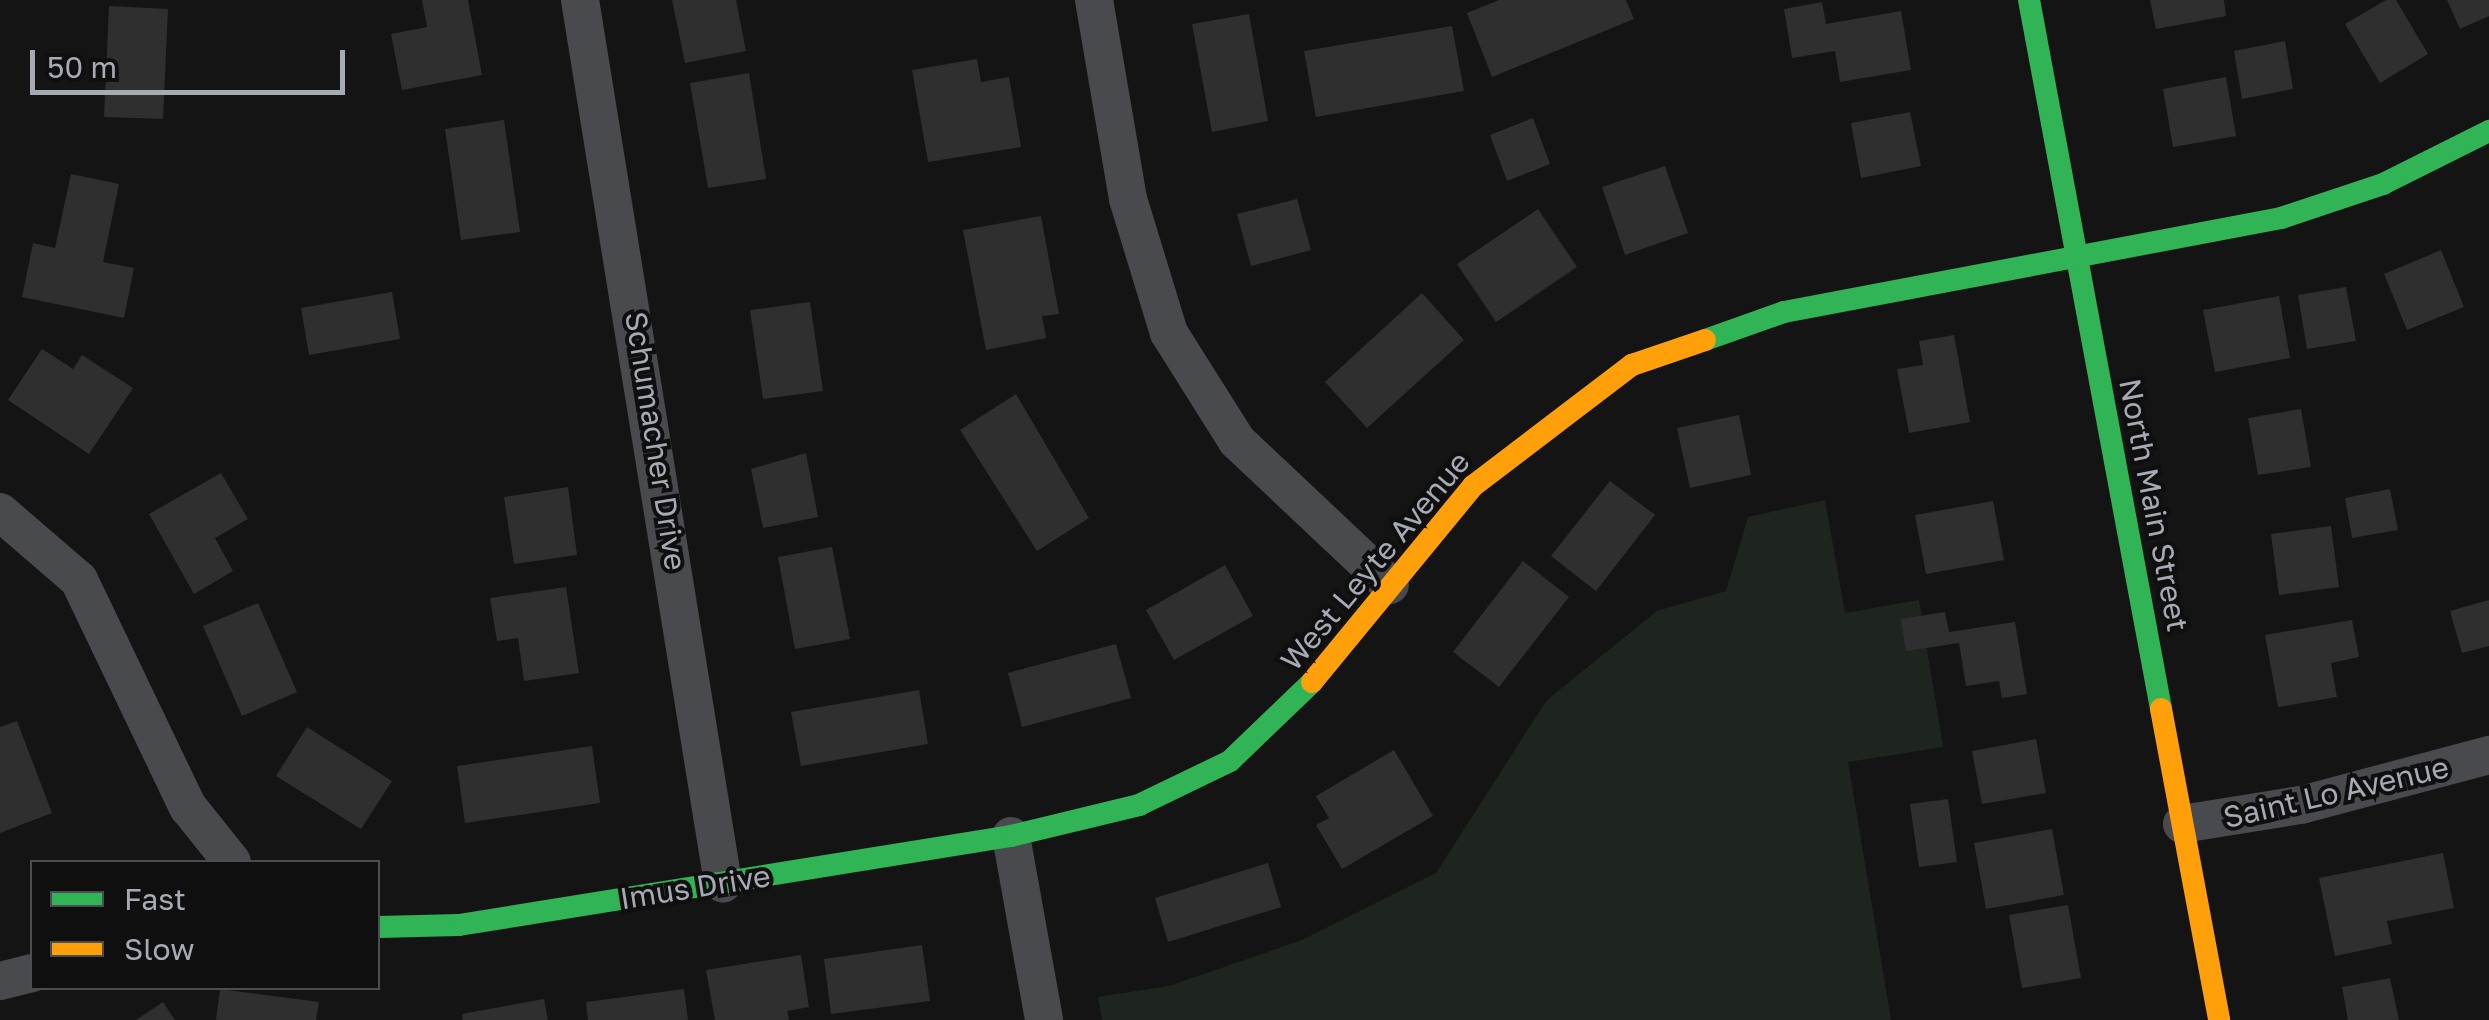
<!DOCTYPE html>
<style>
body{margin:0}
#map{position:relative;width:2489px;height:1020px;overflow:hidden;background:#141415;font-family:"Golos Text",sans-serif}
div>[style]{position:absolute}
[style*='--x']{left:calc(var(--x)*1px);top:calc(var(--y)*1px);width:calc(var(--w)*1px);rotate:calc(var(--a)*1deg)}
.green>*{inset:0;background:#1e251f}
.building>*{inset:0;background:#2f2f30}
.street>*{height:38px;margin:-19px;padding:0 19px;transform-origin:19px;border-radius:19px;background:#494a4d}
.fast>*{height:22px;margin:-11px;padding:0 11px;transform-origin:11px;border-radius:11px;background:#30b455}
.slow>*{height:22px;margin:-11px;padding:0 11px;transform-origin:11px;border-radius:11px;background:#ff9f0a}
span{translate:-50% -50%;white-space:nowrap;text-align:center;line-height:1.15;-webkit-text-stroke:8px #0f0f10;paint-order:stroke}
.street-label{font-size:30px;color:#a6aab4}
.legend{position:absolute;left:30px;top:860px;width:350px;height:130px;box-sizing:border-box;background:#0f0f10;border:2px solid #4b4d52;margin:0;padding:12px 18px;list-style:none;font-size:30px;color:#a6aab4}
.legend li{display:flex;align-items:center;gap:20px;height:50px}
.legend b{width:50px;border:2px solid #4b4d52}
.scale{position:absolute;left:30px;top:50px;width:315px;height:45px;box-sizing:border-box;border:5px solid #a6aab4;border-top:0;padding-left:12px;font-size:30px;line-height:35px;white-space:nowrap;color:#a6aab4;-webkit-text-stroke:8px #0f0f10;paint-order:stroke}
</style>
<div id="map">
<div class="green">
<div style="clip-path:polygon(1825px 500px,1845px 613px,1919px 600px,1943px 747px,1848px 762px,1891px 1020px,1102px 1020px,1098px 997px,1169px 986px,1302px 940px,1436px 873px,1547px 700px,1657px 611px,1726px 591px,1748px 517px)"></div>
</div>
<div class="building">
<div style="clip-path:polygon(422px 0,468px 0,482px 75px,402px 90px,391px 34px,427px 27px)"></div>
<div style="clip-path:polygon(672px 0,736px 0,746px 51px,685px 63px)"></div>
<div style="clip-path:polygon(1499px 0,1626px 0,1634px 19px,1492px 77px,1467px 13px)"></div>
<div style="clip-path:polygon(2150px 0,2224px 0,2226px 16px,2156px 29px)"></div>
<div style="clip-path:polygon(2386px 0,2396px 0,2428px 54px,2380px 83px,2345px 24px)"></div>
<div style="clip-path:polygon(2447px 0,2489px 0,2489px 16px,2460px 29px)"></div>
<div style="clip-path:polygon(1822px 2px,1826px 24px,1901px 11px,1911px 70px,1840px 82px,1835px 51px,1792px 58px,1784px 9px)"></div>
<div style="clip-path:polygon(109px 6px,168px 9px,163px 119px,104px 117px)"></div>
<div style="clip-path:polygon(1249px 14px,1268px 121px,1212px 132px,1192px 24px)"></div>
<div style="clip-path:polygon(1452px 26px,1464px 91px,1316px 117px,1304px 51px)"></div>
<div style="clip-path:polygon(2285px 41px,2293px 89px,2242px 99px,2234px 51px)"></div>
<div style="clip-path:polygon(977px 59px,981px 82px,1009px 77px,1021px 147px,928px 162px,912px 70px)"></div>
<div style="clip-path:polygon(749px 73px,766px 179px,708px 188px,690px 83px)"></div>
<div style="clip-path:polygon(2226px 77px,2236px 136px,2173px 147px,2163px 89px)"></div>
<div style="clip-path:polygon(1910px 112px,1921px 166px,1861px 178px,1851px 123px)"></div>
<div style="clip-path:polygon(1533px 118px,1550px 164px,1507px 181px,1490px 135px)"></div>
<div style="clip-path:polygon(504px 120px,520px 232px,461px 240px,445px 129px)"></div>
<div style="clip-path:polygon(1665px 166px,1688px 233px,1625px 255px,1602px 187px)"></div>
<div style="clip-path:polygon(71px 174px,119px 184px,103px 262px,134px 268px,124px 318px,22px 297px,33px 243px,55px 248px)"></div>
<div style="clip-path:polygon(1297px 199px,1311px 250px,1251px 266px,1237px 214px)"></div>
<div style="clip-path:polygon(1538px 209px,1577px 267px,1496px 322px,1457px 264px)"></div>
<div style="clip-path:polygon(1041px 216px,1059px 314px,1042px 316px,1046px 338px,986px 350px,963px 230px)"></div>
<div style="clip-path:polygon(2441px 250px,2464px 307px,2407px 330px,2384px 274px)"></div>
<div style="clip-path:polygon(2346px 287px,2356px 341px,2307px 349px,2298px 295px)"></div>
<div style="clip-path:polygon(392px 292px,400px 339px,309px 355px,301px 308px)"></div>
<div style="clip-path:polygon(1422px 293px,1464px 340px,1367px 428px,1325px 382px)"></div>
<div style="clip-path:polygon(2279px 296px,2290px 358px,2215px 372px,2203px 310px)"></div>
<div style="clip-path:polygon(810px 302px,823px 391px,763px 399px,750px 310px)"></div>
<div style="clip-path:polygon(1954px 335px,1970px 422px,1909px 433px,1897px 369px,1923px 365px,1919px 341px)"></div>
<div style="clip-path:polygon(42px 349px,73px 369px,82px 355px,133px 388px,89px 454px,8px 400px)"></div>
<div style="clip-path:polygon(1016px 394px,1089px 518px,1037px 551px,960px 430px)"></div>
<div style="clip-path:polygon(2301px 409px,2311px 467px,2258px 475px,2248px 418px)"></div>
<div style="clip-path:polygon(1739px 415px,1751px 475px,1690px 488px,1677px 428px)"></div>
<div style="clip-path:polygon(806px 453px,818px 517px,763px 528px,751px 469px)"></div>
<div style="clip-path:polygon(221px 473px,248px 519px,215px 538px,233px 571px,194px 594px,149px 514px)"></div>
<div style="clip-path:polygon(1610px 481px,1655px 515px,1596px 591px,1551px 556px)"></div>
<div style="clip-path:polygon(568px 487px,577px 555px,514px 564px,504px 497px)"></div>
<div style="clip-path:polygon(2390px 489px,2398px 530px,2352px 538px,2345px 498px)"></div>
<div style="clip-path:polygon(1993px 501px,2004px 560px,1926px 574px,1915px 515px)"></div>
<div style="clip-path:polygon(2331px 526px,2339px 587px,2279px 595px,2271px 534px)"></div>
<div style="clip-path:polygon(832px 547px,850px 639px,795px 649px,778px 557px)"></div>
<div style="clip-path:polygon(1523px 561px,1569px 597px,1499px 687px,1453px 652px)"></div>
<div style="clip-path:polygon(1225px 565px,1253px 616px,1174px 660px,1146px 610px)"></div>
<div style="clip-path:polygon(566px 587px,579px 673px,524px 681px,518px 638px,497px 641px,490px 598px)"></div>
<div style="clip-path:polygon(2489px 600px,2489px 646px,2462px 653px,2450px 611px)"></div>
<div style="clip-path:polygon(258px 603px,297px 692px,242px 716px,203px 626px)"></div>
<div style="clip-path:polygon(1945px 612px,1949px 632px,2015px 622px,2027px 694px,2002px 698px,1999px 681px,1966px 686px,1959px 643px,1906px 651px,1901px 619px)"></div>
<div style="clip-path:polygon(2352px 620px,2359px 657px,2331px 663px,2337px 697px,2278px 707px,2265px 635px)"></div>
<div style="clip-path:polygon(1116px 644px,1131px 698px,1022px 727px,1008px 673px)"></div>
<div style="clip-path:polygon(919px 690px,928px 744px,801px 766px,791px 712px)"></div>
<div style="clip-path:polygon(17px 721px,52px 813px,0 833px,0 727px)"></div>
<div style="clip-path:polygon(307px 727px,392px 781px,361px 829px,276px 776px)"></div>
<div style="clip-path:polygon(2036px 739px,2046px 793px,1982px 804px,1972px 751px)"></div>
<div style="clip-path:polygon(592px 746px,600px 803px,465px 823px,457px 766px)"></div>
<div style="clip-path:polygon(1394px 750px,1433px 816px,1342px 869px,1316px 825px,1329px 818px,1316px 796px)"></div>
<div style="clip-path:polygon(1948px 799px,1957px 862px,1919px 867px,1910px 804px)"></div>
<div style="clip-path:polygon(2052px 829px,2064px 895px,1986px 909px,1974px 843px)"></div>
<div style="clip-path:polygon(2443px 853px,2454px 908px,2387px 921px,2392px 944px,2335px 956px,2319px 878px)"></div>
<div style="clip-path:polygon(1268px 863px,1281px 907px,1168px 942px,1155px 898px)"></div>
<div style="clip-path:polygon(2068px 905px,2081px 978px,2022px 988px,2009px 915px)"></div>
<div style="clip-path:polygon(922px 945px,930px 1001px,831px 1014px,824px 959px)"></div>
<div style="clip-path:polygon(801px 955px,809px 1007px,787px 1011px,789px 1020px,715px 1020px,706px 970px)"></div>
<div style="clip-path:polygon(2390px 978px,2399px 1020px,2348px 1020px,2342px 987px)"></div>
<div style="clip-path:polygon(220px 989px,319px 1002px,316px 1020px,216px 1020px)"></div>
<div style="clip-path:polygon(684px 989px,688px 1020px,588px 1020px,586px 1002px)"></div>
<div style="clip-path:polygon(544px 999px,548px 1020px,463px 1020px,462px 1014px)"></div>
<div style="clip-path:polygon(163px 1002px,175px 1020px,136px 1020px)"></div>
</div>
<div class="street">
<div style="--x:580;--y:0;--w:895;--a:80.8"></div>
<div style="--x:1094;--y:0;--w:202;--a:80.3"></div>
<div style="--x:1128;--y:199;--w:140;--a:73"></div>
<div style="--x:1169;--y:333;--w:128;--a:57.8"></div>
<div style="--x:1237;--y:441;--w:210;--a:43.3"></div>
<div style="--x:0;--y:512;--w:104;--a:40.7"></div>
<div style="--x:79;--y:580;--w:252;--a:64.4"></div>
<div style="--x:188;--y:807;--w:70;--a:51.3"></div>
<div style="--x:2182;--y:824;--w:121;--a:-9.1"></div>
<div style="--x:2301;--y:805;--w:195;--a:-14.9"></div>
<div style="--x:1011;--y:836;--w:187;--a:79.8"></div>
<div style="--x:0;--y:981;--w:33;--a:-14"></div>
</div>
<div class="fast">
<div style="--x:2029;--y:0;--w:721;--a:79.45"></div>
<div style="--x:1705;--y:340;--w:84;--a:-19.5"></div>
<div style="--x:1784;--y:312;--w:506;--a:-10.71"></div>
<div style="--x:2281;--y:218;--w:108;--a:-18.4"></div>
<div style="--x:2383;--y:184;--w:119;--a:-26.6"></div>
<div style="--x:378;--y:927;--w:81;--a:-1.4"></div>
<div style="--x:459;--y:925;--w:559;--a:-9.16"></div>
<div style="--x:1011;--y:836;--w:132;--a:-13.6"></div>
<div style="--x:1139;--y:805;--w:101;--a:-25.8"></div>
<div style="--x:1230;--y:761;--w:114;--a:-43.9"></div>
</div>
<div class="slow">
<div style="--x:1312;--y:682;--w:254;--a:-50.6"></div>
<div style="--x:1473;--y:486;--w:200;--a:-37.3"></div>
<div style="--x:1632;--y:365;--w:77;--a:-18.9"></div>
<div style="--x:2161;--y:709;--w:316;--a:79.4"></div>
</div>
<div class="street-label">
<span style="left:656px;top:441px;rotate:81deg">Schumacher Drive</span>
<span style="left:2154px;top:505px;rotate:79deg">North Main Street</span>
<span style="left:1375px;top:561px;rotate:-50deg">West Leyte Avenue</span>
<span style="left:2336px;top:792px;rotate:-13deg">Saint Lo Avenue</span>
<span style="left:695px;top:887px;rotate:-9deg">Imus Drive</span>
</div>
<ul class="legend">
<li><b style="height:12px;background:#30b455"></b>Fast</li>
<li><b style="height:12px;background:#ff9f0a"></b>Slow</li>
</ul>
<div class="scale">50 m</div>
</div>
